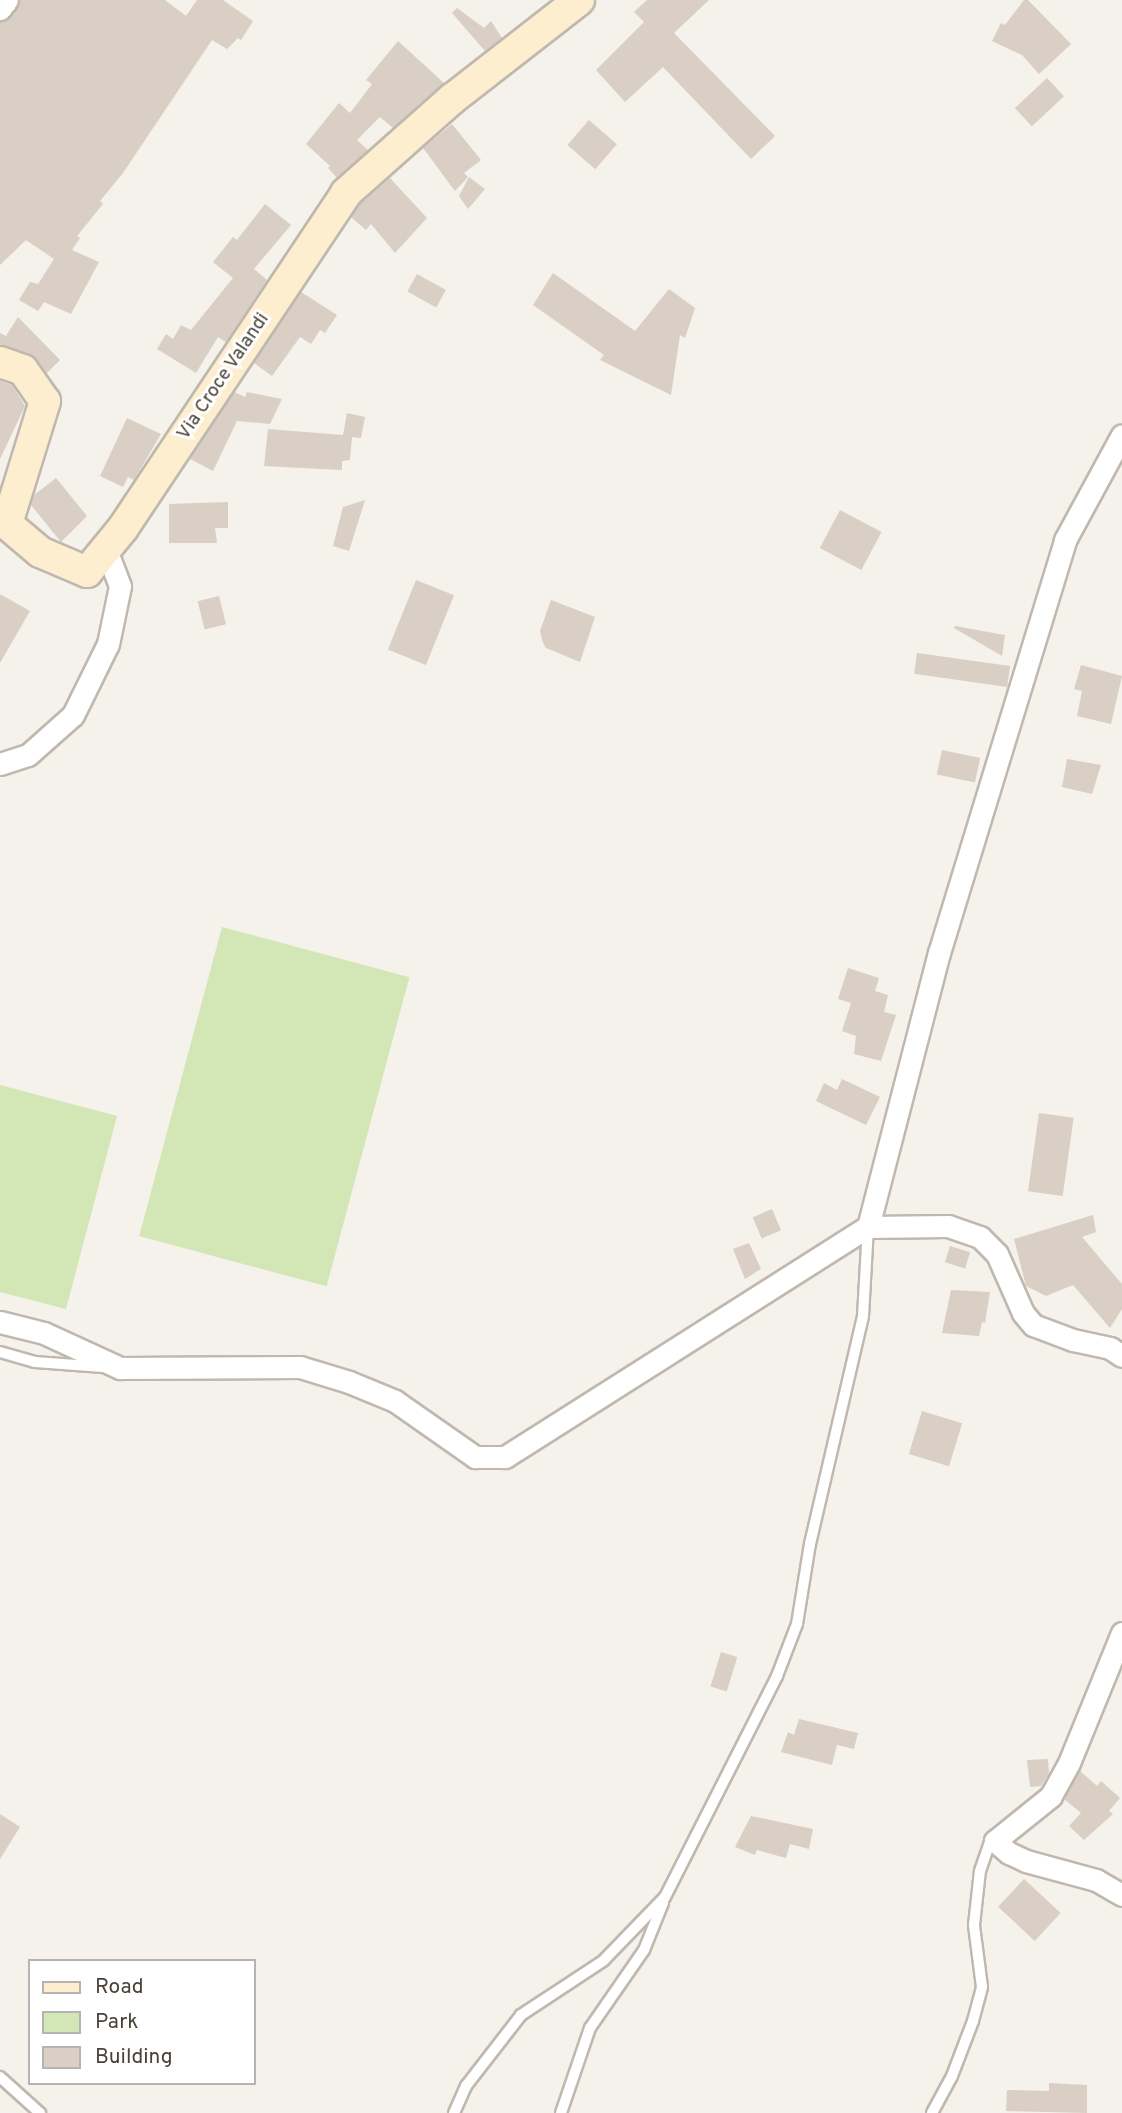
<!DOCTYPE html>
<html>
<head>
<meta charset="utf-8">
<style>
	body { margin:0 }
	#map { position:relative; width:1122px; height:2113px; overflow:hidden; background:#f5f1eb; font-family:Overpass,sans-serif }
	div>[style] { position:absolute }
	.green>* { inset:0; background:#d3e6b6; transform-origin:0 0 }
	.building>* { inset:0; background:#d9cfc4; transform-origin:0 0 }
	.roads { filter:drop-shadow(2px 0 #c0b8ae) drop-shadow(-2px 0 #c0b8ae) drop-shadow(0 2px #c0b8ae) drop-shadow(0 -2px #c0b8ae) }
	.lane>* { height:10px; margin:-5px; padding:0 5px; transform-origin:5px; border-radius:5px; background:#fff }
	.street>* { height:21px; margin:-10.5px; padding:0 10.5px; transform-origin:10.5px; border-radius:10.5px; background:#fff }
	.secondary>* { height:30px; margin:-15px; padding:0 15px; transform-origin:15px; border-radius:15px; background:#fceece }
	span { translate:-50% -50%; white-space:nowrap; text-align:center; line-height:1.15; -webkit-text-stroke:6px #fff; paint-order:stroke }
	.street-label { font-size:19px; color:#494239 }
	.legend { position:absolute; left:28px; top:1959px; width:228px; height:126px; box-sizing:border-box; background:#fff; border:2px solid #b6b3b0; margin:0; padding:9px 12px; list-style:none; font-size:21px; color:#494239 }
	.legend li { display:flex; align-items:center; gap:14px; height:35px }
	.legend b { width:35px; border:2px solid #b6b3b0 }
</style>
</head>
<body>
<div id="map">
	<div class="green">
		<div style="left:222px;top:927px;width:194px;height:320px;rotate:15deg"></div>
		<div style="clip-path:polygon(0 1085px,117px 1116px,66px 1309px,0 1292px)"></div>
	</div>
	<div class="building">
		<div style="clip-path:polygon(20px 0,165px 0,186px 16px,197px 0,223px 0,253px 21px,241px 40px,238px 38px,227px 49px,212px 40px,123px 173px,100px 201px,103px 204px,77px 236px,80px 238px,72px 250px,99px 262px,71px 314px,44px 302px,38px 311px,19px 300px,30px 282px,38px 284px,54px 259px,26px 240px,0 265px,0 22px,10px 17px)"></div>
		<div style="clip-path:polygon(647px 0,709px 0,674px 33px,775px 136px,751px 159px,663px 67px,625px 102px,596px 70px,644px 22px,634px 12px)"></div>
		<div style="clip-path:polygon(1024px 0,1028px 0,1071px 44px,1039px 74px,1022px 55px,992px 41px,1001px 23px,1005px 25px)"></div>
		<div style="clip-path:polygon(457px 8px,484px 28px,491px 21px,502px 38px,485px 51px,452px 13px)"></div>
		<div style="clip-path:polygon(398px 41px,444px 83px,393px 128px,380px 117px,357px 140px,368px 150px,337px 178px,328px 168px,330px 166px,306px 144px,339px 103px,350px 113px,372px 84px,366px 80px)"></div>
		<div style="left:1047px;top:78px;width:25px;height:44px;rotate:47deg"></div>
		<div style="left:589px;top:120px;width:37px;height:33px;rotate:41deg"></div>
		<div style="clip-path:polygon(452px 124px,481px 160px,464px 173px,468px 177px,455px 191px,423px 148px)"></div>
		<div style="clip-path:polygon(469px 177px,485px 189px,468px 209px,459px 196px)"></div>
		<div style="clip-path:polygon(390px 178px,427px 218px,395px 253px,371px 224px,366px 230px,351px 217px,359px 205px)"></div>
		<div style="clip-path:polygon(265px 204px,291px 225px,254px 269px,267px 280px,226px 342px,218px 337px,196px 373px,157px 349px,166px 334px,173px 339px,181px 325px,191px 330px,233px 278px,213px 262px,233px 237px,237px 240px)"></div>
		<div style="clip-path:polygon(553px 273px,635px 331px,669px 289px,695px 308px,685px 338px,680px 335px,671px 395px,600px 360px,604px 355px,533px 305px)"></div>
		<div style="left:417px;top:274px;width:33px;height:20px;rotate:29deg"></div>
		<div style="clip-path:polygon(301px 292px,337px 315px,325px 333px,320px 330px,311px 344px,300px 337px,272px 376px,254px 363px)"></div>
		<div style="clip-path:polygon(18px 317px,60px 360px,47px 373px,29px 354px,0 345px,0 333px,6px 336px)"></div>
		<div style="clip-path:polygon(0 381px,12px 385px,25px 406px,0 459px)"></div>
		<div style="clip-path:polygon(234px 392px,245px 397px,247px 392px,282px 399px,270px 424px,237px 421px,213px 471px,190px 459px)"></div>
		<div style="clip-path:polygon(347px 413px,365px 417px,361px 438px,352px 437px,350px 460px,342px 461px,342px 470px,264px 466px,268px 429px,343px 435px)"></div>
		<div style="clip-path:polygon(127px 418px,161px 434px,134px 480px,128px 477px,123px 487px,100px 476px)"></div>
		<div style="clip-path:polygon(56px 478px,87px 516px,61px 542px,31px 505px,34px 495px)"></div>
		<div style="clip-path:polygon(365px 500px,349px 551px,333px 546px,343px 507px)"></div>
		<div style="clip-path:polygon(228px 502px,228px 528px,215px 528px,217px 543px,169px 543px,169px 504px)"></div>
		<div style="left:840px;top:510px;width:47px;height:43px;rotate:28deg"></div>
		<div style="left:416px;top:580px;width:41px;height:75px;rotate:22deg"></div>
		<div style="clip-path:polygon(0 594px,30px 611px,0 663px)"></div>
		<div style="left:219px;top:596px;width:29px;height:22px;rotate:76deg"></div>
		<div style="clip-path:polygon(551px 600px,595px 617px,580px 662px,546px 648px,543px 643px,540px 631px)"></div>
		<div style="clip-path:polygon(955px 626px,1005px 635px,1002px 656px,954px 628px)"></div>
		<div style="left:917px;top:653px;width:94px;height:21px;rotate:8deg"></div>
		<div style="clip-path:polygon(1081px 665px,1122px 676px,1111px 724px,1077px 716px,1082px 691px,1074px 689px)"></div>
		<div style="left:942px;top:750px;width:39px;height:25px;rotate:12deg"></div>
		<div style="clip-path:polygon(1067px 759px,1101px 765px,1092px 794px,1062px 787px)"></div>
		<div style="clip-path:polygon(848px 968px,879px 978px,875px 991px,888px 995px,884px 1012px,896px 1015px,881px 1061px,854px 1054px,856px 1036px,842px 1031px,851px 1003px,838px 999px)"></div>
		<div style="clip-path:polygon(842px 1079px,880px 1097px,866px 1125px,816px 1101px,824px 1083px,837px 1090px)"></div>
		<div style="left:1039px;top:1113px;width:35px;height:79px;rotate:8deg"></div>
		<div style="left:772px;top:1209px;width:23px;height:21px;rotate:67deg"></div>
		<div style="clip-path:polygon(1093px 1215px,1096px 1232px,1082px 1237px,1122px 1284px,1122px 1309px,1110px 1328px,1073px 1285px,1046px 1296px,1026px 1286px,1014px 1239px)"></div>
		<div style="clip-path:polygon(749px 1243px,761px 1269px,745px 1279px,733px 1249px)"></div>
		<div style="left:950px;top:1246px;width:21px;height:17px;rotate:17deg"></div>
		<div style="clip-path:polygon(951px 1290px,990px 1292px,985px 1323px,982px 1322px,979px 1336px,942px 1333px)"></div>
		<div style="left:922px;top:1411px;width:42px;height:45px;rotate:17deg"></div>
		<div style="left:721px;top:1652px;width:17px;height:36px;rotate:17deg"></div>
		<div style="clip-path:polygon(799px 1719px,858px 1733px,854px 1749px,837px 1745px,832px 1765px,781px 1752px,788px 1732px,794px 1735px)"></div>
		<div style="clip-path:polygon(1048px 1759px,1049px 1773px,1041px 1786px,1030px 1787px,1027px 1760px)"></div>
		<div style="clip-path:polygon(1080px 1771px,1097px 1786px,1101px 1781px,1120px 1798px,1109px 1811px,1113px 1814px,1084px 1840px,1069px 1826px,1081px 1813px,1064px 1799px)"></div>
		<div style="clip-path:polygon(0 1814px,20px 1827px,0 1859px)"></div>
		<div style="clip-path:polygon(751px 1816px,813px 1829px,809px 1849px,790px 1844px,786px 1858px,757px 1850px,755px 1855px,735px 1847px)"></div>
		<div style="left:1024px;top:1879px;width:50px;height:38px;rotate:43deg"></div>
		<div style="clip-path:polygon(1049px 2083px,1087px 2085px,1087px 2113px,1006px 2111px,1007px 2090px,1049px 2091px)"></div>
	</div>
	<div class="roads">
		<div class="lane">
			<div style="left:0;top:1352px;width:36px;rotate:16deg"></div>
			<div style="left:35px;top:1362px;width:68px;rotate:4.2deg"></div>
			<div style="left:0;top:2077px;width:54px;rotate:42deg"></div>
			<div style="left:454px;top:2113px;width:30px;rotate:-66deg"></div>
			<div style="left:466px;top:2086px;width:90px;rotate:-52.2deg"></div>
			<div style="left:521px;top:2015px;width:98px;rotate:-33.4deg"></div>
			<div style="left:603px;top:1961px;width:89px;rotate:-45.9deg"></div>
			<div style="left:665px;top:1897px;width:248px;rotate:-63.1deg"></div>
			<div style="left:777px;top:1676px;width:56px;rotate:-69deg"></div>
			<div style="left:797px;top:1624px;width:81px;rotate:-80.8deg"></div>
			<div style="left:810px;top:1544px;width:234px;rotate:-76.9deg"></div>
			<div style="left:863px;top:1316px;width:89px;rotate:-86.8deg"></div>
			<div style="left:561px;top:2113px;width:90px;rotate:-71.2deg"></div>
			<div style="left:590px;top:2028px;width:95px;rotate:-55.3deg"></div>
			<div style="left:644px;top:1950px;width:51px;rotate:-68deg"></div>
			<div style="left:932px;top:2113px;width:42px;rotate:-61.6deg"></div>
			<div style="left:952px;top:2076px;width:59px;rotate:-69.1deg"></div>
			<div style="left:973px;top:2021px;width:35px;rotate:-75deg"></div>
			<div style="left:982px;top:1987px;width:63px;rotate:-97.4deg"></div>
			<div style="left:974px;top:1925px;width:54px;rotate:-83.7deg"></div>
			<div style="left:980px;top:1871px;width:28px;rotate:-71deg"></div>
			<div style="left:989px;top:1845px;width:7px;rotate:-34deg"></div>
		</div>
		<div class="street">
			<div style="left:0;top:9px;width:11px;rotate:-52deg"></div>
			<div style="left:0;top:764px;width:29px;rotate:-18deg"></div>
			<div style="left:28px;top:755px;width:60px;rotate:-41.6deg"></div>
			<div style="left:73px;top:715px;width:79px;rotate:-63.8deg"></div>
			<div style="left:108px;top:644px;width:59px;rotate:-78.3deg"></div>
			<div style="left:120px;top:586px;width:40px;rotate:-111deg"></div>
			<div style="left:868px;top:1227px;width:80px;rotate:-0.7deg"></div>
			<div style="left:948px;top:1226px;width:34px;rotate:19deg"></div>
			<div style="left:980px;top:1237px;width:24px;rotate:45deg"></div>
			<div style="left:997px;top:1254px;width:64px;rotate:66.2deg"></div>
			<div style="left:1023px;top:1313px;width:16px;rotate:50deg"></div>
			<div style="left:1033px;top:1325px;width:43px;rotate:20.6deg"></div>
			<div style="left:1073px;top:1340px;width:38px;rotate:12deg"></div>
			<div style="left:1110px;top:1348px;width:14px;rotate:34deg"></div>
			<div style="left:0;top:1322px;width:45px;rotate:14deg"></div>
			<div style="left:44px;top:1333px;width:84px;rotate:24.7deg"></div>
			<div style="left:120px;top:1368px;width:180px;rotate:-0.3deg"></div>
			<div style="left:300px;top:1367px;width:51px;rotate:17deg"></div>
			<div style="left:349px;top:1382px;width:50px;rotate:22.4deg"></div>
			<div style="left:395px;top:1401px;width:98px;rotate:35deg"></div>
			<div style="left:475px;top:1457px;width:30px"></div>
			<div style="left:505px;top:1457px;width:430px;rotate:-32.4deg"></div>
			<div style="left:868px;top:1227px;width:283px;rotate:-75.5deg"></div>
			<div style="left:939px;top:953px;width:432px;rotate:-73deg"></div>
			<div style="left:1065px;top:540px;width:119px;rotate:-61.5deg"></div>
			<div style="left:1122px;top:1633px;width:140px;rotate:112.2deg"></div>
			<div style="left:1069px;top:1763px;width:38px;rotate:119deg"></div>
			<div style="left:1051px;top:1796px;width:72px;rotate:141.2deg"></div>
			<div style="left:995px;top:1841px;width:18px;rotate:41deg"></div>
			<div style="left:1009px;top:1853px;width:19px;rotate:25deg"></div>
			<div style="left:1026px;top:1861px;width:73px;rotate:15.2deg"></div>
			<div style="left:1096px;top:1880px;width:30px;rotate:30deg"></div>
		</div>
		<div class="secondary">
			<div style="left:0;top:362px;width:24px;rotate:19deg"></div>
			<div style="left:23px;top:370px;width:38px;rotate:55deg"></div>
			<div style="left:45px;top:401px;width:129px;rotate:107.2deg"></div>
			<div style="left:7px;top:524px;width:43px;rotate:40.3deg"></div>
			<div style="left:40px;top:552px;width:51px;rotate:23.1deg"></div>
			<div style="left:87px;top:572px;width:57px;rotate:-50.7deg"></div>
			<div style="left:123px;top:528px;width:402px;rotate:-56.3deg"></div>
			<div style="left:346px;top:193px;width:142px;rotate:-41.6deg"></div>
			<div style="left:452px;top:99px;width:161px;rotate:-37.9deg"></div>
		</div>
	</div>
	<div class="street-label">
		<span style="left:224px;top:377px;rotate:-56deg">Via Croce Valandi</span>
	</div>
	<ul class="legend">
	<li><b style="height:9px;background:#fceece"></b>Road</li>
	<li><b style="height:19px;background:#d3e6b6"></b>Park</li>
	<li><b style="height:19px;background:#d9cfc4"></b>Building</li>
	</ul>
</div>
</body>
</html>
